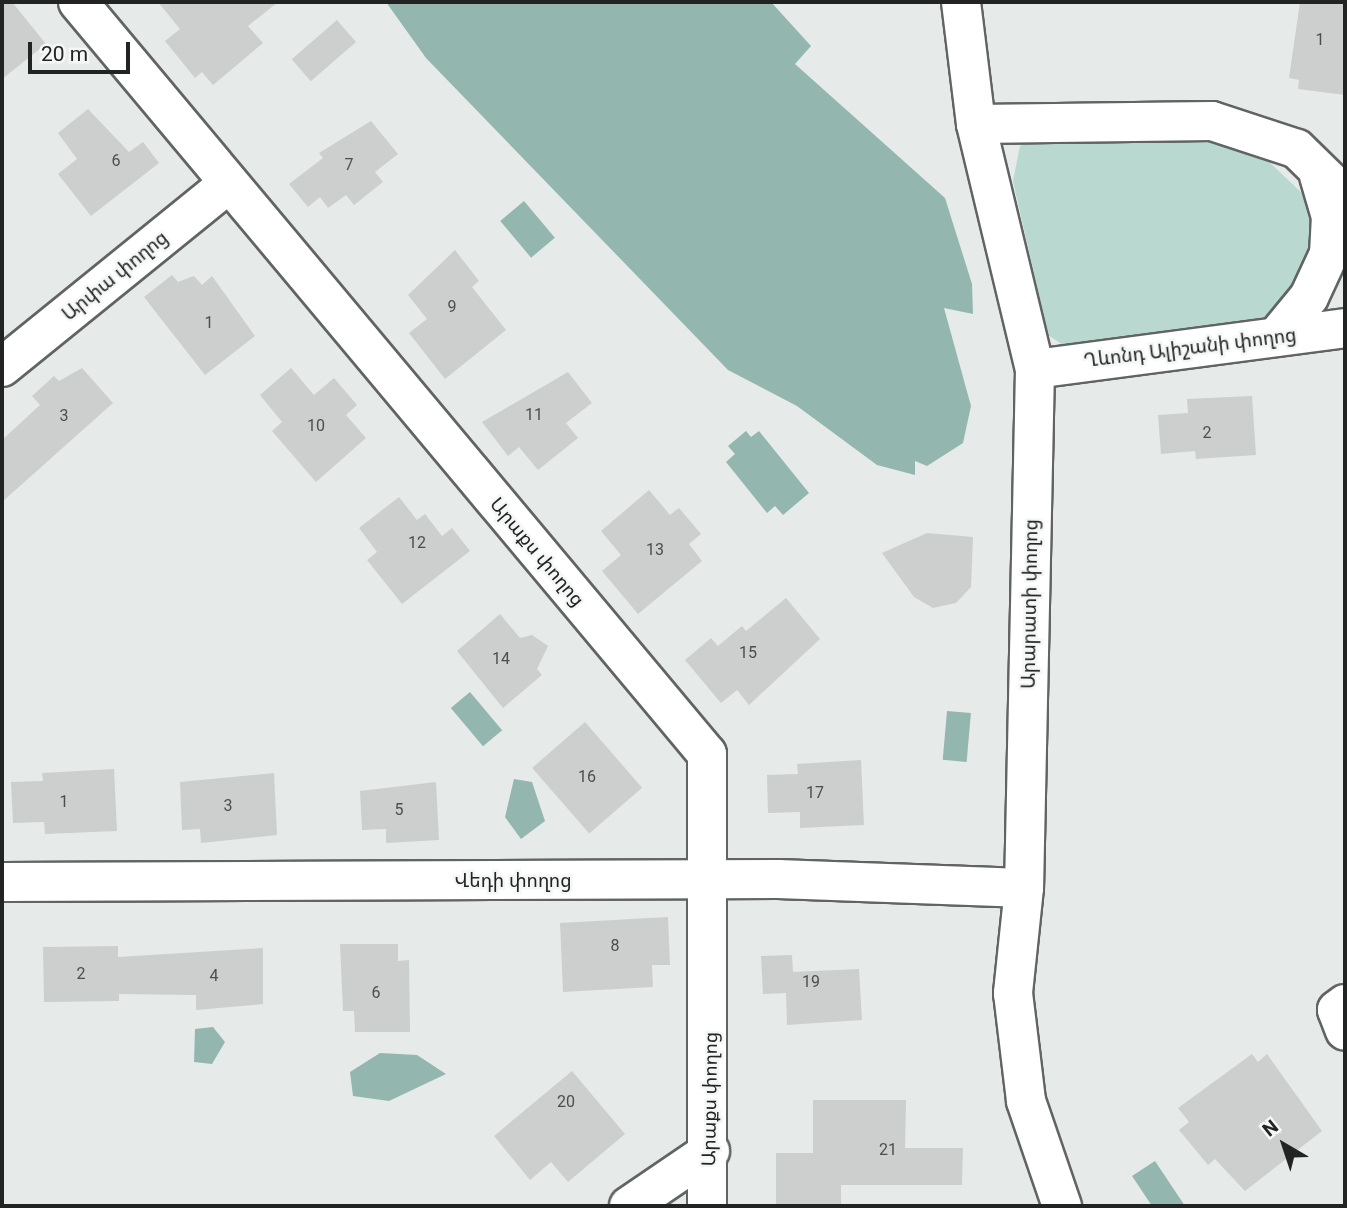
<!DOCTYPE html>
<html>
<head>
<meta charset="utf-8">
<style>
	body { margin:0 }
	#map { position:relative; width:1347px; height:1208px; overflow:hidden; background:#e6eae9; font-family:Roboto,"Noto Sans Armenian",sans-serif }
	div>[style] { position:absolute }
	.green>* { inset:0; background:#b8d8d0 }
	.water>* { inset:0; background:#93b7ae; transform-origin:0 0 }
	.building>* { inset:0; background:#cccfce; transform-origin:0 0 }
	.roads { filter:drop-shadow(2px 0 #616463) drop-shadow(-2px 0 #616463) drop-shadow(0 2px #616463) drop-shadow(0 -2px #616463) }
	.minor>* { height:38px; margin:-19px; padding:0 19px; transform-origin:19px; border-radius:19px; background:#fff }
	span { translate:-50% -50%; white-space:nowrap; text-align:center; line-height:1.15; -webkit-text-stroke:5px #f4f7f6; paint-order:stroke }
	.number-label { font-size:16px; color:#4c4e4e }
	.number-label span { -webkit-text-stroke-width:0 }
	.street-label { font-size:19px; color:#222323 }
	.frame { position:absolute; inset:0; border:4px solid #222323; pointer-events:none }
	.north { position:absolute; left:1249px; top:1110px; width:70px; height:70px; -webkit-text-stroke:5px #f4f7f6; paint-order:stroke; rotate:321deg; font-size:19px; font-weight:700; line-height:28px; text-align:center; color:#222323 }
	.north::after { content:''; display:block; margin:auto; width:24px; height:32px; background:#222323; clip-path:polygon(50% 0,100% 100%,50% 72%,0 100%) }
	.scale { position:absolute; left:28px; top:42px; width:102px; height:32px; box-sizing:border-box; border:4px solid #222323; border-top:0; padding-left:9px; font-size:21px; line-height:24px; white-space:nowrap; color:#222323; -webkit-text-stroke:5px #f4f7f6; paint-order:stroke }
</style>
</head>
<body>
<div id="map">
	<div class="green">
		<div style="clip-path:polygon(1046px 138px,1221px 140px,1266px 159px,1305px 196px,1314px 237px,1298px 285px,1258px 323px,1071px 350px,1048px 335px,1013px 181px,1020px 146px)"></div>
	</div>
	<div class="water">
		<div style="clip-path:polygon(386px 2px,771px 2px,811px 46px,795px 64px,945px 198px,972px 284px,973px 314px,944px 308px,971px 406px,963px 443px,927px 466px,915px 461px,915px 475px,877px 465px,797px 406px,728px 370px,426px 58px)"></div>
		<div style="left:524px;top:201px;width:48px;height:31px;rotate:50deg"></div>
		<div style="clip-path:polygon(746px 431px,751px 437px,759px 431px,809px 493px,783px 515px,775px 506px,767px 513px,726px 462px,735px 454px,728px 446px)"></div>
		<div style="left:470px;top:692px;width:50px;height:25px;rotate:50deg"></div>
		<div style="left:947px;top:711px;width:24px;height:49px;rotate:5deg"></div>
		<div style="clip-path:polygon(514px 779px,532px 782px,545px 821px,521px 839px,505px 817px)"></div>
		<div style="clip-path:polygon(213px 1027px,225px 1042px,212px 1064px,194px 1062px,195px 1029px)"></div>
		<div style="clip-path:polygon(380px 1053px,417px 1055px,446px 1074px,389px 1101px,353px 1096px,350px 1072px)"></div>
		<div style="clip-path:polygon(1155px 1161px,1185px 1206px,1152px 1206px,1132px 1176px)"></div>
	</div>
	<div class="building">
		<div style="clip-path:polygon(2px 2px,12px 2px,46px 44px,2px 79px)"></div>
		<div style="clip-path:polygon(158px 2px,278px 2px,248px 26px,263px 43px,213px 85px,202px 72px,195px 78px,165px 41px,180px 29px)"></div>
		<div style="clip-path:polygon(1300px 2px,1345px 2px,1345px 95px,1298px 89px,1299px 80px,1289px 78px)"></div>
		<div style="left:337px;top:20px;width:29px;height:60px;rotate:49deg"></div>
		<div style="clip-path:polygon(88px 109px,129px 152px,143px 142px,159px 163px,91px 216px,58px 174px,77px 159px,58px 133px)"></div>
		<div style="clip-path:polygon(371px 121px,398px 154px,375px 172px,383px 182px,354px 205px,346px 195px,328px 208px,320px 197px,308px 207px,289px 184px,323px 158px,319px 153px)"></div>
		<div style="clip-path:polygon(455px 250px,479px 281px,472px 287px,506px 330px,445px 379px,409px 333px,427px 319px,408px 295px)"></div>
		<div style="clip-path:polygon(172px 275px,178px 282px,194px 276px,202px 285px,212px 276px,255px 336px,205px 375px,144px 297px)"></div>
		<div style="clip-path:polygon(82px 368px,113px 403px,2px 502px,2px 440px,40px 405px,32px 396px,54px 376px,59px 381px)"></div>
		<div style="clip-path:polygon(291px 368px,314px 395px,334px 378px,357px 405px,346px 415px,366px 438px,316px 482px,272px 431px,282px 422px,260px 395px)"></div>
		<div style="clip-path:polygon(568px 372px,592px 403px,566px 423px,578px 438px,538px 470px,519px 447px,508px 456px,482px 422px)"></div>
		<div style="clip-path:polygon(1252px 396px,1256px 455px,1196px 459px,1195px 451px,1161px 454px,1158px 415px,1188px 413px,1187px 399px)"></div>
		<div style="clip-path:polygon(649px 490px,670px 515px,679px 508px,701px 534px,689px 544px,702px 561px,638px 614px,602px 571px,621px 555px,601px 531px)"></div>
		<div style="clip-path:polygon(399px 497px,417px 520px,425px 514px,442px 536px,452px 528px,470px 551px,402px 604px,367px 560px,377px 552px,359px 528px)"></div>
		<div style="clip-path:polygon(927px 533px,973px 537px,971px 587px,956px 603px,933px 608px,914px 597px,882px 553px)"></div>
		<div style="clip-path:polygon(786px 598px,820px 639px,749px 705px,737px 690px,721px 703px,685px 660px,711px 638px,718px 646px,742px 626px,746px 631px)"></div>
		<div style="clip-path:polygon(500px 614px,520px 638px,532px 635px,548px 646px,537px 669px,542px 675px,503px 708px,457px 651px)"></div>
		<div style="left:585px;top:722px;width:87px;height:70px;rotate:49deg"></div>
		<div style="clip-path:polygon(861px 760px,864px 825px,800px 828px,800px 812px,768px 813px,767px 775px,798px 774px,797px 764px)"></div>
		<div style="clip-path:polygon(114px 769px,117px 831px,45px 834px,44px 822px,13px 823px,11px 782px,43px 781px,42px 773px)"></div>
		<div style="clip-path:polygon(274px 773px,277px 835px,201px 843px,200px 829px,182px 830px,180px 782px)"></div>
		<div style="clip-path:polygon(436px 782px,439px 840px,386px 843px,386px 829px,362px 830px,360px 791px)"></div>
		<div style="clip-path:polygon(668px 917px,670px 965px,652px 965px,653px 987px,563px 992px,560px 923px)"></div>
		<div style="clip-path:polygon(340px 944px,398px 944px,398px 961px,409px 960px,410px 1032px,355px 1032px,354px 1011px,343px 1011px)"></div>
		<div style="clip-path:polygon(118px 946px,118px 957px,263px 948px,263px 1004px,196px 1010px,196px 995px,119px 994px,119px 1001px,44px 1002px,43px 947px)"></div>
		<div style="clip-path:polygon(792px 955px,793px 972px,859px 969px,862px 1020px,787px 1025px,786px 993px,763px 994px,761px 956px)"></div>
		<div style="clip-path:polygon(1252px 1054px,1258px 1062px,1267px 1054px,1322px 1131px,1245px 1191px,1215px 1159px,1208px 1165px,1179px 1130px,1189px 1122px,1178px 1108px)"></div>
		<div style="clip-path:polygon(572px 1071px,625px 1134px,568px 1182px,551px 1162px,530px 1180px,494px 1136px)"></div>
		<div style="clip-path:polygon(813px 1100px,906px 1100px,905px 1148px,963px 1148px,962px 1185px,841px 1185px,841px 1204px,776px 1204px,776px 1153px,813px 1153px)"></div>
	</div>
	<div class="roads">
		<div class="minor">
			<div style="left:78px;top:2px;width:980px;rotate:50.09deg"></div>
			<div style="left:707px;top:754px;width:452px;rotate:90deg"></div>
			<div style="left:961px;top:2px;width:123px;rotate:83deg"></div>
			<div style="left:976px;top:124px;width:252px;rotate:76.5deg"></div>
			<div style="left:1035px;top:369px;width:519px;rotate:91.21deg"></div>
			<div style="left:1024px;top:888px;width:106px;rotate:96deg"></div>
			<div style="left:1013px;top:993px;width:109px;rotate:83.1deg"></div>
			<div style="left:1026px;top:1101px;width:111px;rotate:71.1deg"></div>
			<div style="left:976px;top:124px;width:236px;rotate:-0.7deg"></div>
			<div style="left:1212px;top:121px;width:89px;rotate:18.2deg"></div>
			<div style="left:1297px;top:149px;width:67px;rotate:44.4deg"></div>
			<div style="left:1276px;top:337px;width:52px;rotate:-50.5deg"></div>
			<div style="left:1309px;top:297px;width:47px;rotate:-65.1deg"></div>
			<div style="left:1329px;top:254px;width:37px;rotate:-87deg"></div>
			<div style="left:1331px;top:217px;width:43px;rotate:-106.3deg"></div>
			<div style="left:2px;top:367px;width:291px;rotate:-39deg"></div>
			<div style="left:1035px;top:369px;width:313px;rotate:-7.5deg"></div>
			<div style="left:2px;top:882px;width:776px;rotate:-0.22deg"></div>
			<div style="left:778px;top:879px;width:246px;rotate:2.1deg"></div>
			<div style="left:1345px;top:1004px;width:10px;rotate:143deg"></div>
			<div style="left:1337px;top:1010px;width:22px;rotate:69deg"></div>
			<div style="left:629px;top:1206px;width:98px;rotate:-34.2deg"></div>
		</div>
	</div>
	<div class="number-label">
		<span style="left:1320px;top:40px">1</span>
		<span style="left:116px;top:161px">6</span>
		<span style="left:349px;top:165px">7</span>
		<span style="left:452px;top:307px">9</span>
		<span style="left:209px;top:323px">1</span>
		<span style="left:534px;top:415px">11</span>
		<span style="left:64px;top:416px">3</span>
		<span style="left:316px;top:426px">10</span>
		<span style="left:1207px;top:433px">2</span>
		<span style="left:417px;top:543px">12</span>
		<span style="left:655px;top:550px">13</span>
		<span style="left:748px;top:653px">15</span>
		<span style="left:501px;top:659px">14</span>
		<span style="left:587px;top:777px">16</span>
		<span style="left:815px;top:793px">17</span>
		<span style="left:64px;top:802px">1</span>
		<span style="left:228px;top:806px">3</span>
		<span style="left:399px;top:810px">5</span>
		<span style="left:615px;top:946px">8</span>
		<span style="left:81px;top:974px">2</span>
		<span style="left:214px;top:976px">4</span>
		<span style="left:811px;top:982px">19</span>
		<span style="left:376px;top:993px">6</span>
		<span style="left:566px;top:1102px">20</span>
		<span style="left:888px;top:1150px">21</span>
	</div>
	<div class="street-label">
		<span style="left:115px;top:276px;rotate:-39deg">Արփա փողոց</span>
		<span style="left:1190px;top:348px;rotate:-7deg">Ղևոնդ Ալիշանի փողոց</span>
		<span style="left:537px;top:552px;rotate:50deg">Արաքս փողոց</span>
		<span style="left:1030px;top:604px;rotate:-89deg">Արարատի փողոց</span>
		<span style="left:513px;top:881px">Վեդի փողոց</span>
		<span style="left:710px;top:1099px;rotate:-89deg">Արաքս փողոց</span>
	</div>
	<div class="frame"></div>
	<div class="north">N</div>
	<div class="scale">20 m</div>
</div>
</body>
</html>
